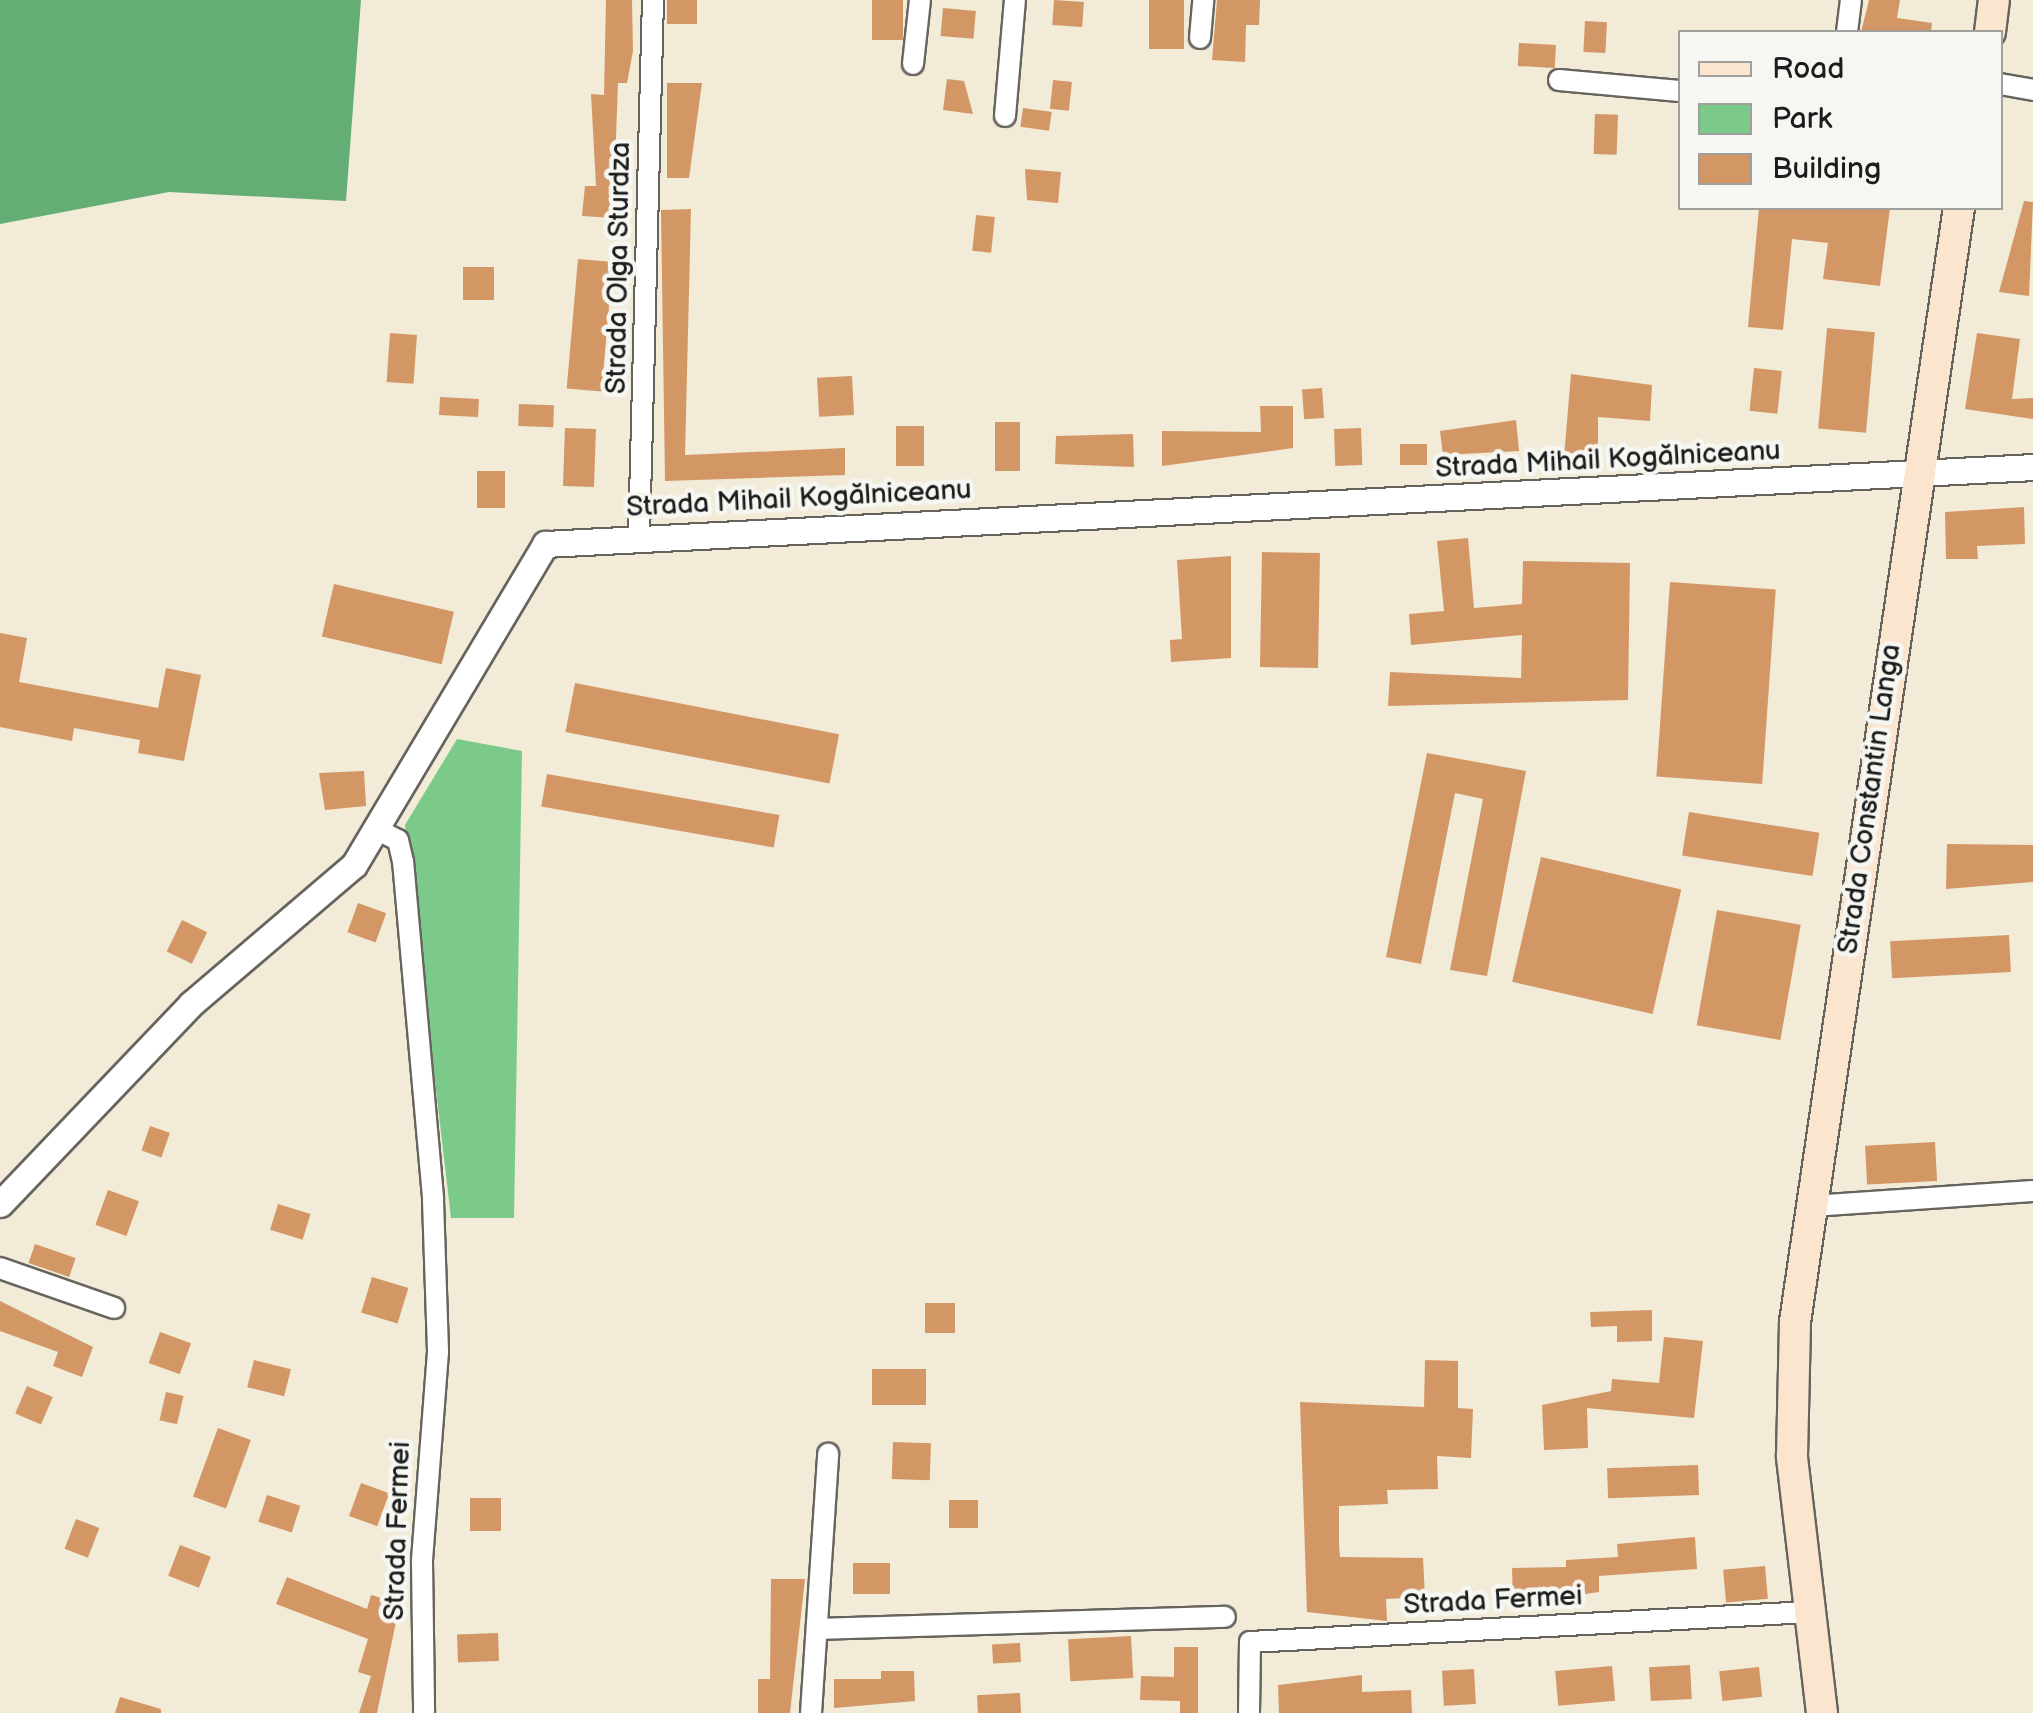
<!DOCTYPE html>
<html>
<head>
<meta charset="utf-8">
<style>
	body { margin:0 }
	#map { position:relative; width:2033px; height:1713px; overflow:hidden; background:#f1ebd8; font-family:"Balsamiq Sans",sans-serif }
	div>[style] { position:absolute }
	.green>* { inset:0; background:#7bca8a }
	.forest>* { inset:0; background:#64ae76 }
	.building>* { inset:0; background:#d39766; transform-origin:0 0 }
	.roads { filter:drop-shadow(2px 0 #67645e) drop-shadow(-2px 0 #67645e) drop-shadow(0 2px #67645e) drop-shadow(0 -2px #67645e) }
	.minor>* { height:20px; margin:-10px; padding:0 10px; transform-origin:10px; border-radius:10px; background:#fff }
	.tertiary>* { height:25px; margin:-12.5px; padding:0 12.5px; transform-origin:12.5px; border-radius:12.5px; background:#fff }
	.secondary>* { height:30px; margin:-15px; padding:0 15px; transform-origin:15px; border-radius:15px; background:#fce5cf }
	span { translate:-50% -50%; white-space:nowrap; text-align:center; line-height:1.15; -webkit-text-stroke:9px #f6f6f2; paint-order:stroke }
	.street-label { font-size:28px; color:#1c1c1c }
	.legend { position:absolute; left:1678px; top:30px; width:325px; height:180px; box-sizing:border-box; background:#f6f6f2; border:2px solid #9f9f9c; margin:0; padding:12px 18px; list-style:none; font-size:30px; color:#1c1c1c }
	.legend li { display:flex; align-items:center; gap:20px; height:50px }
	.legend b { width:50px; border:2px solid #9f9f9c }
</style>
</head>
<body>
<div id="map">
	<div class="green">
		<div style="clip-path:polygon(457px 739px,522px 751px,514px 1218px,451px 1218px,405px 825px)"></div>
	</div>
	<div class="forest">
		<div style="clip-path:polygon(0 0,361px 0,346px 201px,169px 192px,0 224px)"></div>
	</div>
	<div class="building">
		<div style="clip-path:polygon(606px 0,632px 0,633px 51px,627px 83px,618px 83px,613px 218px,582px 216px,585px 186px,596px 186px,591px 94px,604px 95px)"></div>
		<div style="left:667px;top:0;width:30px;height:24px"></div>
		<div style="left:872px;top:0;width:31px;height:40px"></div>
		<div style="left:1054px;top:0;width:30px;height:25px;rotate:4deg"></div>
		<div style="left:1149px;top:0;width:35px;height:49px"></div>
		<div style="clip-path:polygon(1217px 0,1260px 0,1259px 25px,1246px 25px,1245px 62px,1212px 60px)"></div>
		<div style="clip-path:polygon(1869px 0,1900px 0,1897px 18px,1932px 23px,1931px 32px,1861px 32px)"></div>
		<div style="left:943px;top:8px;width:33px;height:28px;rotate:5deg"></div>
		<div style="left:1585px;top:21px;width:22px;height:31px;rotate:3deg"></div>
		<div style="left:1519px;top:43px;width:37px;height:23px;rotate:3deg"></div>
		<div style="clip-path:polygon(947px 79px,964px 81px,973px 114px,943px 110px)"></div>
		<div style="left:1053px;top:80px;width:19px;height:29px;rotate:6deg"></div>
		<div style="clip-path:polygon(667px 83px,702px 83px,689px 178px,667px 178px)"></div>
		<div style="left:1023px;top:108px;width:29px;height:19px;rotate:8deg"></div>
		<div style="left:1595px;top:114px;width:23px;height:40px;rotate:2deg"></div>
		<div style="clip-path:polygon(1025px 169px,1061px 172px,1058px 203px,1027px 200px)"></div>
		<div style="clip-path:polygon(2024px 201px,2033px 202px,2029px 296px,1999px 292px)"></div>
		<div style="clip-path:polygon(1759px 208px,1890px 208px,1880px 286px,1823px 279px,1828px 243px,1792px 239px,1783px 330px,1748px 327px)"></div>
		<div style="clip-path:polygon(691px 209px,685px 455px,845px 448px,845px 475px,665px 481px,661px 210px)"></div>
		<div style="left:976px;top:215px;width:19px;height:36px;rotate:6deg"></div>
		<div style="left:578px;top:259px;width:35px;height:130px;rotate:5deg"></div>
		<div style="left:463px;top:267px;width:31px;height:33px"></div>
		<div style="left:1827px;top:328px;width:48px;height:101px;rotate:5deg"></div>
		<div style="left:390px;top:333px;width:27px;height:49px;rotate:4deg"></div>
		<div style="clip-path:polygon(1977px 333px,2020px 339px,2012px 399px,2033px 398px,2033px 419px,1965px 409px)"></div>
		<div style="left:1754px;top:368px;width:28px;height:43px;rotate:6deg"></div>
		<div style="clip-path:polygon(1571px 374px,1652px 385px,1650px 421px,1598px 417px,1598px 457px,1564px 457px)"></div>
		<div style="left:852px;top:376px;width:39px;height:35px;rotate:87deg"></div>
		<div style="left:1322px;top:388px;width:30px;height:20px;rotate:86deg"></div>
		<div style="left:440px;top:397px;width:39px;height:18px;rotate:3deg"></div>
		<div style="left:519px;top:404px;width:35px;height:22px;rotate:2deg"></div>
		<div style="clip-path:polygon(1260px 406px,1293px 406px,1293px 448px,1162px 466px,1162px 431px,1261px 432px)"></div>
		<div style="clip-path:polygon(1516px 420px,1519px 451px,1443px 455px,1440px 431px)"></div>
		<div style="left:995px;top:422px;width:25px;height:49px"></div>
		<div style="left:896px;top:426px;width:28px;height:40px"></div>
		<div style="left:565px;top:428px;width:31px;height:58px;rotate:2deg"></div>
		<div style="left:1361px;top:428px;width:37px;height:27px;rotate:88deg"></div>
		<div style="clip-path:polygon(1133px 434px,1134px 467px,1055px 464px,1056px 436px)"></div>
		<div style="left:1427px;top:444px;width:21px;height:27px;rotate:90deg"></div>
		<div style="left:477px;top:471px;width:28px;height:37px"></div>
		<div style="clip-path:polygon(2024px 507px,2025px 544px,1977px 546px,1978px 559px,1946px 559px,1945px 512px)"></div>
		<div style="clip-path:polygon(1468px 538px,1474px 608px,1522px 604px,1523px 561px,1630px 563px,1628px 700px,1388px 706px,1390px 672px,1521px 678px,1522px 635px,1411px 645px,1409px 614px,1444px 611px,1437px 541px)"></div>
		<div style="left:1262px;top:552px;width:58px;height:115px;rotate:1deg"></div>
		<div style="clip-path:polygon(1231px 556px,1231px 658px,1171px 662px,1170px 640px,1182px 639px,1177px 560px)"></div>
		<div style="left:1670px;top:582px;width:106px;height:195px;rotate:4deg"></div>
		<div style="left:334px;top:584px;width:123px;height:54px;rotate:13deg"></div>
		<div style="clip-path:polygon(0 633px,27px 638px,19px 682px,158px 708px,166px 668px,201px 675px,184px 761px,138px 753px,140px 740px,74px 728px,72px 741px,0 727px)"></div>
		<div style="left:575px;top:683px;width:269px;height:50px;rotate:11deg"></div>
		<div style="clip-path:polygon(1427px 753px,1526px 771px,1487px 976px,1450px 970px,1483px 799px,1455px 793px,1421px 964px,1386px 957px)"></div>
		<div style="clip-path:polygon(364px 771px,366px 806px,325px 810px,319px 773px)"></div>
		<div style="left:547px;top:774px;width:236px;height:33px;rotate:10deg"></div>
		<div style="left:1689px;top:812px;width:132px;height:44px;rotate:9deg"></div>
		<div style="clip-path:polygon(1947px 844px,2033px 845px,2033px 882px,1946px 889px)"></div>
		<div style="left:1541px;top:857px;width:144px;height:128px;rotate:13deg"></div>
		<div style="left:358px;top:903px;width:30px;height:31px;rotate:20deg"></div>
		<div style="left:1717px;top:910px;width:85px;height:117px;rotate:10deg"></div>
		<div style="left:182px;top:920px;width:28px;height:35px;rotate:26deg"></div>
		<div style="left:2009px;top:935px;width:37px;height:119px;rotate:87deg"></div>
		<div style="left:150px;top:1126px;width:21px;height:26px;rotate:19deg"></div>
		<div style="left:1935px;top:1142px;width:39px;height:70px;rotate:87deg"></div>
		<div style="left:108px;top:1190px;width:33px;height:37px;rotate:20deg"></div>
		<div style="left:278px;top:1204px;width:34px;height:27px;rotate:17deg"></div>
		<div style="left:35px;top:1244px;width:43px;height:20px;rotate:19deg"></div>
		<div style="left:372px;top:1277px;width:38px;height:37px;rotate:17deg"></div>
		<div style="clip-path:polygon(0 1301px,93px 1347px,82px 1377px,53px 1366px,58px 1352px,0 1331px)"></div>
		<div style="left:925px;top:1303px;width:30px;height:30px"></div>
		<div style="clip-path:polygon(1652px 1310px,1652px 1341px,1617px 1342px,1617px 1326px,1591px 1327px,1590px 1312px)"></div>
		<div style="left:160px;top:1332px;width:33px;height:33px;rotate:20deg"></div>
		<div style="clip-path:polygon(1664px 1337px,1703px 1341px,1694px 1418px,1587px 1408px,1588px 1448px,1544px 1450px,1542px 1405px,1611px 1391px,1612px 1379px,1659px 1383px)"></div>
		<div style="left:254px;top:1360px;width:38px;height:28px;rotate:14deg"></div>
		<div style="clip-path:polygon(1425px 1360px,1458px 1361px,1458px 1408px,1473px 1409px,1471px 1458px,1437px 1456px,1438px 1489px,1387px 1490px,1388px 1504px,1339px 1506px,1339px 1545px,1340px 1557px,1423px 1558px,1425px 1597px,1386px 1599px,1387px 1621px,1307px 1612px,1300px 1402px,1424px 1407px)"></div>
		<div style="left:926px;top:1369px;width:36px;height:54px;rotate:90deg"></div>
		<div style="left:27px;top:1386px;width:28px;height:30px;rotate:23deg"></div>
		<div style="left:166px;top:1392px;width:18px;height:29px;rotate:13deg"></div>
		<div style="left:218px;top:1428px;width:35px;height:73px;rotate:20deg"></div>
		<div style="left:893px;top:1442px;width:38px;height:37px;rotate:2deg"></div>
		<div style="left:1698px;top:1465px;width:30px;height:91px;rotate:88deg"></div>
		<div style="left:361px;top:1483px;width:30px;height:35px;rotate:20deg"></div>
		<div style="left:267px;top:1495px;width:35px;height:28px;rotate:18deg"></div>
		<div style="left:470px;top:1498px;width:31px;height:33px"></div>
		<div style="left:949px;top:1500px;width:29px;height:28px"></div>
		<div style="left:76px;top:1519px;width:25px;height:32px;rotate:21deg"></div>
		<div style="clip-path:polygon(1695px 1537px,1697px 1569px,1599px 1576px,1599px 1592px,1513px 1605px,1512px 1568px,1566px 1567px,1566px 1560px,1618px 1557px,1617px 1544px)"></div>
		<div style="left:180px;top:1545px;width:33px;height:33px;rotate:21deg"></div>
		<div style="left:853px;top:1563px;width:37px;height:31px"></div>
		<div style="left:1765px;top:1566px;width:33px;height:42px;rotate:85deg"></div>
		<div style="clip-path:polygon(287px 1577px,367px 1609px,371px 1595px,400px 1603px,377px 1713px,359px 1713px,371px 1676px,358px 1672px,368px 1639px,276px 1604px)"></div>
		<div style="clip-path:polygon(771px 1579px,805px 1579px,790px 1713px,758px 1713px,758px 1679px,770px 1679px)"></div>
		<div style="left:498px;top:1633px;width:28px;height:41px;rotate:88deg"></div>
		<div style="left:1131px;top:1636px;width:42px;height:63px;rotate:87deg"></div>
		<div style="left:1020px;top:1643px;width:19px;height:28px;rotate:87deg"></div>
		<div style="clip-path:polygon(1174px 1647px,1198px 1647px,1198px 1713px,1180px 1713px,1180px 1701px,1140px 1700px,1141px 1676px,1174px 1677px)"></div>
		<div style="left:1690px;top:1665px;width:34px;height:41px;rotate:87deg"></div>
		<div style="left:1612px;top:1666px;width:35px;height:57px;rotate:85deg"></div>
		<div style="left:1759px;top:1667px;width:30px;height:40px;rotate:84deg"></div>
		<div style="left:1474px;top:1669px;width:35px;height:32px;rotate:87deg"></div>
		<div style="clip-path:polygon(881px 1671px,914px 1671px,915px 1701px,834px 1708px,834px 1679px,881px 1679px)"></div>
		<div style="clip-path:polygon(1362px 1675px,1362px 1692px,1411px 1690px,1412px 1713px,1279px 1713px,1278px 1685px)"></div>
		<div style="left:1020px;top:1693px;width:20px;height:43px;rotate:87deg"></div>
		<div style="clip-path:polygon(120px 1697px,161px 1709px,161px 1713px,115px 1713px)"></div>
	</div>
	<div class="roads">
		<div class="minor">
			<div style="left:1847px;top:32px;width:32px;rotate:-83deg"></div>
			<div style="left:1200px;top:38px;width:38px;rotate:-85deg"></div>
			<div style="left:913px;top:64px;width:64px;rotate:-83.8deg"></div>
			<div style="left:1559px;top:80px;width:121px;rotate:5.2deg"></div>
			<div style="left:2000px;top:84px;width:34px;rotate:10deg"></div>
			<div style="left:1005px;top:116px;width:116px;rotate:-85.1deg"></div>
			<div style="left:639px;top:537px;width:537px;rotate:-88.51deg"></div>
			<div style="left:380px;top:831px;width:20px;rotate:27deg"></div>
			<div style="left:398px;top:840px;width:22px;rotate:77deg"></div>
			<div style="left:403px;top:861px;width:340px;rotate:84.9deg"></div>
			<div style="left:433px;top:1200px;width:152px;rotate:88.1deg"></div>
			<div style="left:438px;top:1352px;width:211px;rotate:94.4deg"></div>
			<div style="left:422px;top:1562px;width:151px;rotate:89.2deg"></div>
			<div style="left:1811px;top:1206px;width:223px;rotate:-3.9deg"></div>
			<div style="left:0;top:1268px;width:121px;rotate:19.3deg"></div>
			<div style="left:817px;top:1629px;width:408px;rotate:-1.7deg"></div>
			<div style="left:811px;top:1713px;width:260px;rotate:-86.2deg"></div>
			<div style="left:1249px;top:1713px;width:71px;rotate:-89.2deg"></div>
			<div style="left:1250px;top:1642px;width:561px;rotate:-3.07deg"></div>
		</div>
		<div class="tertiary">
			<div style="left:0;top:1204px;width:277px;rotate:-46.3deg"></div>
			<div style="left:191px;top:1004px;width:214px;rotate:-40.5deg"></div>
			<div style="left:354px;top:865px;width:374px;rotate:-59.2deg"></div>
			<div style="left:545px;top:544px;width:1490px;rotate:-2.96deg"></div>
		</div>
		<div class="secondary">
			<div style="left:1990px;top:32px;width:32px;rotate:-83deg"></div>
			<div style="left:1822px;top:1713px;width:259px;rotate:-96.7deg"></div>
			<div style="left:1792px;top:1456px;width:134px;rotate:-88.7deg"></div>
			<div style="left:1795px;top:1322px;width:1126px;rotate:-81.63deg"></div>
		</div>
	</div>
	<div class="street-label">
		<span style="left:619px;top:268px;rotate:-89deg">Strada Olga Sturdza</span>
		<span style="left:1608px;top:460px;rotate:-3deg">Strada Mihail Kogălniceanu</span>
		<span style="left:799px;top:499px;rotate:-3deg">Strada Mihail Kogălniceanu</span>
		<span style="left:1870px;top:799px;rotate:-82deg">Strada Constantin Langa</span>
		<span style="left:398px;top:1531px;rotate:-88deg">Strada Fermei</span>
		<span style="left:1493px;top:1601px;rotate:-3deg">Strada Fermei</span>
	</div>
	<ul class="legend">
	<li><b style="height:12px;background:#fce5cf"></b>Road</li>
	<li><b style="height:28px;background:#7bca8a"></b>Park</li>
	<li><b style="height:28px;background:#d39766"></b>Building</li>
	</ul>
</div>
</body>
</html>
